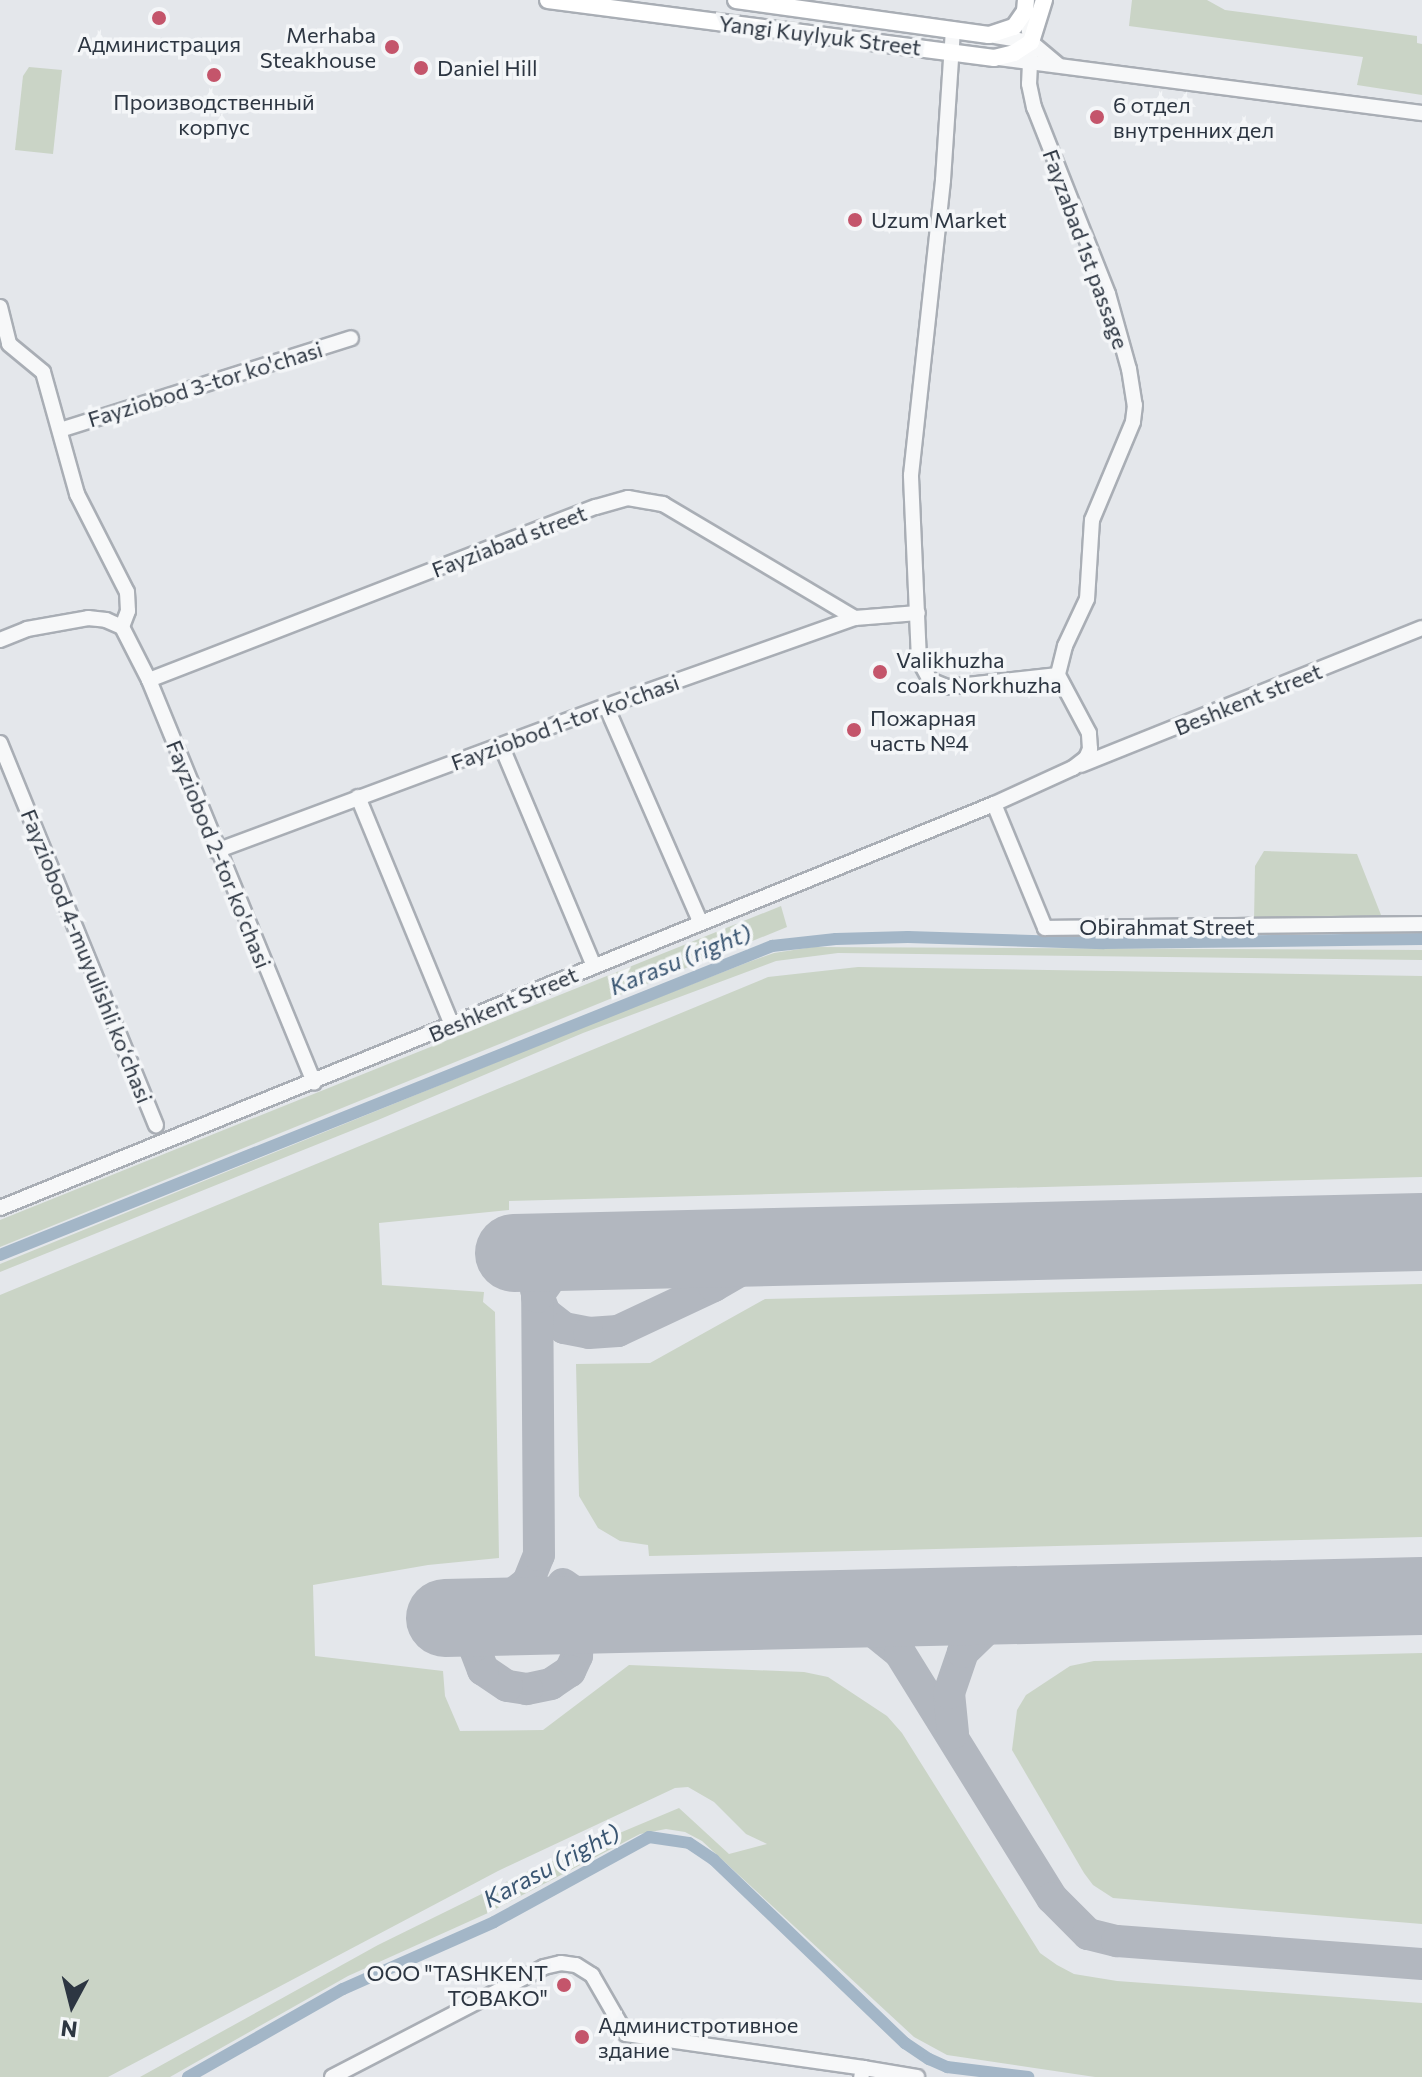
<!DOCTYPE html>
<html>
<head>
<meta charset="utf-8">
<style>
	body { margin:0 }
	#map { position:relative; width:1422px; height:2077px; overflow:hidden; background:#e4e7eb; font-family:Commissioner,sans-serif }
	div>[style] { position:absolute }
	.green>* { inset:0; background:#cad4c6 }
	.canal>* { height:12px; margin:-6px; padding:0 6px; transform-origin:6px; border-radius:6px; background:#a3b6c7 }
	.taxiway>* { height:32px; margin:-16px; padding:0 16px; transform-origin:16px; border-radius:16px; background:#b2b7bf }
	.runway>* { height:78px; margin:-39px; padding:0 39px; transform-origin:39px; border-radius:39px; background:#b2b7bf }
	.roads { filter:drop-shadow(2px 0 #a9aeb5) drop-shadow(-2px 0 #a9aeb5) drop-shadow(0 2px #a9aeb5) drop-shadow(0 -2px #a9aeb5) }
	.minor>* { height:14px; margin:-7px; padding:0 7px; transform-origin:7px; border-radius:7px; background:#f7f8f9 }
	.major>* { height:16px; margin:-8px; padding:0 8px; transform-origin:8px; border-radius:8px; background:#fff }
	.dots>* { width:22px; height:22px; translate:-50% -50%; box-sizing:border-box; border:4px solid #f4f6f8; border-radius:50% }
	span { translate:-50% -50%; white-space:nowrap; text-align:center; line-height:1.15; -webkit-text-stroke:7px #f4f6f8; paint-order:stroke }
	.poi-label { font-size:22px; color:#2d3642 }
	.right { translate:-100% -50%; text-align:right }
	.left { translate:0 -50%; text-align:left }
	.street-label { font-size:22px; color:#2d3642 }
	.water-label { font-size:24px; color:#3a5672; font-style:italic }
	.north { position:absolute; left:32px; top:1965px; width:80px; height:80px; -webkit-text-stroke:6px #f4f6f8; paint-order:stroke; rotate:187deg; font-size:22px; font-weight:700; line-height:32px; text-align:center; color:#2d3642 }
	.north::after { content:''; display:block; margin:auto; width:28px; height:36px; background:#2d3642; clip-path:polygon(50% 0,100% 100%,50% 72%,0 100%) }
</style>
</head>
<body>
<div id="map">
	<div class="green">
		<div style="clip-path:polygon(1132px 0,1207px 0,1225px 10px,1417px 36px,1417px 43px,1422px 44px,1422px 95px,1357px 85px,1363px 57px,1129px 26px)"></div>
		<div style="clip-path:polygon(29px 67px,62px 70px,53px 154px,15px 150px,23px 76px)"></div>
		<div style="clip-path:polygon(1264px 851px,1357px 854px,1383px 920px,1254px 921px,1255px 866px)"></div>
		<div style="clip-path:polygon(781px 906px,787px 927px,0 1247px,0 1220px)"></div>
		<div style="clip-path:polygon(813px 947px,1422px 950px,1422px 960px,838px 953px,776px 961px,583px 1033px,378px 1120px,0 1272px,0 1264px,580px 1028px,746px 963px,774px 953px)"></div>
		<div style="clip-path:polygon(858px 967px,1422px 976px,1422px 1177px,509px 1201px,509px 1210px,379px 1223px,382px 1285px,484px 1292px,483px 1302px,495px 1312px,499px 1558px,428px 1565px,313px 1585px,315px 1656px,443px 1671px,445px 1696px,460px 1731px,543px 1730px,629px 1665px,804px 1672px,828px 1677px,887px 1716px,902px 1733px,1040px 1953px,1057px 1965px,1074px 1974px,1117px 1981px,1422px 2003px,1422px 2077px,1095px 2077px,947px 2055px,914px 2037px,702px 1841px,685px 1832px,666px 1829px,640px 1834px,488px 1913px,348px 1976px,170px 2077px,140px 2077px,378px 1945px,522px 1874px,679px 1808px,729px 1854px,767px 1844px,746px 1834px,714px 1802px,688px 1787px,675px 1788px,498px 1871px,108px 2077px,0 2077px,0 1295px,768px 977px)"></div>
		<div style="clip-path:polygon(1422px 1284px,1422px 1537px,649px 1556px,648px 1545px,620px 1541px,598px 1528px,579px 1496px,576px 1364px,650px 1363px,765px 1299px)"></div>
		<div style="clip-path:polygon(1422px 1653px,1422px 1924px,1113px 1898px,1093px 1885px,1084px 1873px,1012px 1750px,1017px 1710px,1026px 1695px,1070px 1666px,1094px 1661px)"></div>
	</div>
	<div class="canal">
		<div style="left:0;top:1255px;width:832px;rotate:-21.81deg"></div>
		<div style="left:772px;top:946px;width:64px;rotate:-6.2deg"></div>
		<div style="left:836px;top:939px;width:72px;rotate:-1.6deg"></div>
		<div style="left:908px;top:937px;width:196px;rotate:1.8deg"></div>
		<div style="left:1104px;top:943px;width:318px;rotate:-0.7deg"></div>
		<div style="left:188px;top:2077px;width:178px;rotate:-29.6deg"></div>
		<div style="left:343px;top:1989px;width:165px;rotate:-23.9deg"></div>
		<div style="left:494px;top:1922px;width:177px;rotate:-28.7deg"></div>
		<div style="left:649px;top:1837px;width:40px;rotate:8.5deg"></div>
		<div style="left:689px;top:1843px;width:30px;rotate:34deg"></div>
		<div style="left:714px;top:1860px;width:265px;rotate:43.8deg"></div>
		<div style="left:905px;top:2043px;width:29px;rotate:34deg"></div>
		<div style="left:929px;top:2059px;width:20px;rotate:24deg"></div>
		<div style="left:947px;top:2067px;width:82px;rotate:7deg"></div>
	</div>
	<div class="taxiway">
		<div style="left:571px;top:1236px;width:21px;rotate:-3deg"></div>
		<div style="left:592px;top:1235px;width:44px;rotate:20.1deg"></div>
		<div style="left:536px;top:1290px;width:25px;rotate:69deg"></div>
		<div style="left:545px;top:1313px;width:24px;rotate:38deg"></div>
		<div style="left:564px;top:1328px;width:25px;rotate:11deg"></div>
		<div style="left:589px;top:1333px;width:29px;rotate:-4deg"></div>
		<div style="left:618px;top:1331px;width:106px;rotate:-25.1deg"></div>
		<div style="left:714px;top:1286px;width:68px;rotate:-30deg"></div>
		<div style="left:773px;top:1252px;width:27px;rotate:-13deg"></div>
		<div style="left:563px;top:1584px;width:40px;rotate:34.9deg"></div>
		<div style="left:596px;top:1607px;width:46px;rotate:7.4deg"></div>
		<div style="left:567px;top:1589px;width:40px;rotate:72deg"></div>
		<div style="left:579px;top:1627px;width:29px;rotate:94deg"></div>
		<div style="left:577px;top:1656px;width:17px;rotate:115deg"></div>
		<div style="left:570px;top:1671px;width:23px;rotate:146deg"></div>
		<div style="left:551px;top:1684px;width:25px;rotate:168deg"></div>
		<div style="left:527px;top:1689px;width:20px;rotate:-171deg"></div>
		<div style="left:507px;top:1686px;width:29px;rotate:-146deg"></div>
		<div style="left:483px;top:1670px;width:26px;rotate:-111deg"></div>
		<div style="left:474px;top:1646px;width:18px;rotate:-84deg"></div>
		<div style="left:476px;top:1628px;width:18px;rotate:-49deg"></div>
		<div style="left:488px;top:1614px;width:51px;rotate:-38.7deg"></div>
		<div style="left:528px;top:1582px;width:29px;rotate:-68deg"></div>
		<div style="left:539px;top:1555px;width:258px;rotate:-90.4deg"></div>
		<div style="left:537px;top:1297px;width:35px;rotate:-55deg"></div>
		<div style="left:557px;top:1268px;width:38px;rotate:-27deg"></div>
		<div style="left:802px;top:1610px;width:34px;rotate:5deg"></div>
		<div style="left:836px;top:1613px;width:28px;rotate:19deg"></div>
		<div style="left:862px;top:1622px;width:49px;rotate:39.2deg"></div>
		<div style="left:900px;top:1653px;width:288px;rotate:58.2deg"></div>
		<div style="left:1052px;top:1898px;width:51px;rotate:45deg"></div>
		<div style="left:1088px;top:1934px;width:30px;rotate:14deg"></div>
		<div style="left:1117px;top:1941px;width:306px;rotate:4.3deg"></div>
		<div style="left:953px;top:1733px;width:40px;rotate:-95.7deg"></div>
		<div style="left:949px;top:1693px;width:43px;rotate:-71.1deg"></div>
		<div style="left:963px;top:1652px;width:47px;rotate:-44.1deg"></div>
		<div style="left:997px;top:1619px;width:48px;rotate:-18.1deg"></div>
	</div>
	<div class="runway">
		<div style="left:514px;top:1253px;width:908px;rotate:-1.32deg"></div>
		<div style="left:445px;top:1618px;width:977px;rotate:-1.29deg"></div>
	</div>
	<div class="roads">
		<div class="minor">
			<div style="left:1025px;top:11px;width:32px;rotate:79deg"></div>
			<div style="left:1031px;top:42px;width:42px;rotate:92.7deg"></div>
			<div style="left:1029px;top:84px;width:24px;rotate:78deg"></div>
			<div style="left:1034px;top:107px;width:201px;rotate:68.4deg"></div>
			<div style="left:1108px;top:294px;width:78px;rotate:74.4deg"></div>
			<div style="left:1129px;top:369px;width:36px;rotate:81deg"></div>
			<div style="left:1135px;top:405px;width:17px;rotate:97deg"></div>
			<div style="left:1133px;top:422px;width:106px;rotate:112.7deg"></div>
			<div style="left:1092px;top:520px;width:79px;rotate:93.6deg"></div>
			<div style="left:1087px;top:599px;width:52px;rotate:115.1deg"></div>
			<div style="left:1065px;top:646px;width:30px;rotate:104deg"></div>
			<div style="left:989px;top:35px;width:43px;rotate:9.5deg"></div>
			<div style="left:1031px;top:42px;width:35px;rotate:40deg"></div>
			<div style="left:998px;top:58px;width:428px;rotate:7.4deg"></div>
			<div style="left:0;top:307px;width:38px;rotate:76deg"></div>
			<div style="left:9px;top:344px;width:44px;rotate:39.5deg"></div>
			<div style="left:43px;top:372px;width:127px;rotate:74.4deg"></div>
			<div style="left:77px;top:494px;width:110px;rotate:63deg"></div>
			<div style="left:127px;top:592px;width:19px;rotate:87deg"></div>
			<div style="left:128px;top:611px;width:17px;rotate:111deg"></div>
			<div style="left:60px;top:430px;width:305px;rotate:-17.5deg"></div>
			<div style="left:122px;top:627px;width:59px;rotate:63deg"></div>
			<div style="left:149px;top:680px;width:435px;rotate:67.7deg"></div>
			<div style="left:0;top:640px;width:29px;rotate:-22deg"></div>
			<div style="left:27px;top:629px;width:62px;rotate:-10.2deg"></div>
			<div style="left:88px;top:618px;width:18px;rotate:6deg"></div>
			<div style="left:106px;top:620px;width:17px;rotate:24deg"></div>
			<div style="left:149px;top:680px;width:479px;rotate:-21.2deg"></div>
			<div style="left:596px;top:507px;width:33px;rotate:-16deg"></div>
			<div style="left:628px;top:498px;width:36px;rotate:10deg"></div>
			<div style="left:663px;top:504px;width:223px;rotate:30.7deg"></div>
			<div style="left:606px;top:706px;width:237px;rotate:66.4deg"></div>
			<div style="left:0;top:743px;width:413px;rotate:67.8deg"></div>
			<div style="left:501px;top:745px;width:240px;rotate:67.2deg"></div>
			<div style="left:1081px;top:765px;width:367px;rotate:-21.9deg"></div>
			<div style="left:358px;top:797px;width:247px;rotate:67.6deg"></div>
			<div style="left:994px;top:804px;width:134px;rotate:67.6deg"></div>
			<div style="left:1045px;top:928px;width:377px;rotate:-0.6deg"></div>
			<div style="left:216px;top:851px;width:416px;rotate:-20.4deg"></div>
			<div style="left:606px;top:706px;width:264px;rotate:-19.5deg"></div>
			<div style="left:855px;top:618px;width:63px;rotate:-4.5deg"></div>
			<div style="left:0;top:1208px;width:1073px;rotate:-22.12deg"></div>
			<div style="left:994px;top:804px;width:87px;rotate:-24.5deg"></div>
			<div style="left:1073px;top:768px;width:16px;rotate:-38deg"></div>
			<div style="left:1086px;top:758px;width:10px;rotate:-66deg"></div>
			<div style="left:1090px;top:749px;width:16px;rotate:-94deg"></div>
			<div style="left:1089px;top:733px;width:66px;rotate:-118.1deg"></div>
			<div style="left:1058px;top:675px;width:112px;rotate:173.8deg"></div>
			<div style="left:947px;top:687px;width:18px;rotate:-158deg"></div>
			<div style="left:930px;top:680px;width:23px;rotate:-119deg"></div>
			<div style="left:919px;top:660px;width:185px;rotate:-92.5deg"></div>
			<div style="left:911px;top:475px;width:297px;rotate:-83.8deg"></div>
			<div style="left:943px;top:180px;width:151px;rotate:-86.2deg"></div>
			<div style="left:864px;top:2068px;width:54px;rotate:9.6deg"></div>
			<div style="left:332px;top:2077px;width:239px;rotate:-27.4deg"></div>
			<div style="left:544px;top:1967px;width:17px;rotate:-13deg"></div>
			<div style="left:561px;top:1963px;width:15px;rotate:8deg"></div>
			<div style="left:576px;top:1965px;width:19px;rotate:32deg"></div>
			<div style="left:592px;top:1975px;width:68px;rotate:60deg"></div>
			<div style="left:626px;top:2034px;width:240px;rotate:8.1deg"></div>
			<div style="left:864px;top:2068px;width:9px;rotate:108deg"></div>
		</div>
		<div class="major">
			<div style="left:548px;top:0;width:450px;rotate:7.4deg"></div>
			<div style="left:994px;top:58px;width:21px;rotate:-14deg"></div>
			<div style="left:1014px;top:53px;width:20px;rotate:-33deg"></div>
			<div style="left:1031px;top:42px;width:44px;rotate:-72.8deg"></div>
			<div style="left:736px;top:0;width:255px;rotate:7.9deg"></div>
			<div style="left:989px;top:35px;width:26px;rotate:-18deg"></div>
			<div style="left:1014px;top:27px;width:19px;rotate:-55deg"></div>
			<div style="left:1025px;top:11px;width:11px;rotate:-85deg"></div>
		</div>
	</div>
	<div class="dots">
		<div style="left:159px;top:18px;background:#c4556b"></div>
		<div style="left:392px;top:47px;background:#c4556b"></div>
		<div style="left:421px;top:68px;background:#c4556b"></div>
		<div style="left:214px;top:75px;background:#c4556b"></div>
		<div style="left:1097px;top:117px;background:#c4556b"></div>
		<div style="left:855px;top:220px;background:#c4556b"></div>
		<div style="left:880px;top:672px;background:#c4556b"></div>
		<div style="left:854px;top:730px;background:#c4556b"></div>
		<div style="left:564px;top:1985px;background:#c4556b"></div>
		<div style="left:582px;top:2037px;background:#c4556b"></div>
	</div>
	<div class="poi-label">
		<span class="right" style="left:376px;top:47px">Merhaba<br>Steakhouse</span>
		<span style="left:159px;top:44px">Администрация</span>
		<span class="left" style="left:437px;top:68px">Daniel Hill</span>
		<span style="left:214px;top:114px">Производственный<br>корпус</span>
		<span class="left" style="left:1113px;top:117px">6 отдел<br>внутренних дел</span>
		<span class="left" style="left:871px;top:220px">Uzum Market</span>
		<span class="left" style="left:896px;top:672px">Valikhuzha<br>coals Norkhuzha</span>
		<span class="left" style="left:870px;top:730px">Пожарная<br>часть №4</span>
		<span class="right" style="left:548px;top:1985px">OOO "TASHKENT<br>TOBAKO"</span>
		<span class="left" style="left:598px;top:2037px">Администротивное<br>здание</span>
	</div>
	<div class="street-label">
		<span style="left:820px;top:35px;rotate:7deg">Yangi Kuylyuk Street</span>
		<span style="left:1086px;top:249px;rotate:70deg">Fayzabad 1st passage</span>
		<span style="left:205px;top:384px;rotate:-17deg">Fayziobod 3-tor ko'chasi</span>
		<span style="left:509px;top:541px;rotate:-21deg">Fayziabad street</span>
		<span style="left:1248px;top:699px;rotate:-22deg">Beshkent street</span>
		<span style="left:565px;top:722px;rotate:-20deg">Fayziobod 1-tor ko'chasi</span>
		<span style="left:219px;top:854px;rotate:68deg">Fayziobod 2-tor ko'chasi</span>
		<span style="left:1167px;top:927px">Obirahmat Street</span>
		<span style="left:87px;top:956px;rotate:68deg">Fayziobod 4-muyulishli koʻchasi</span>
		<span style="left:503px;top:1004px;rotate:-23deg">Beshkent Street</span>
	</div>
	<div class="water-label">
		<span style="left:680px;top:959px;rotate:-22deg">Karasu (right)</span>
		<span style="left:551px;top:1865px;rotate:-28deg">Karasu (right)</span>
	</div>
	<div class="north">N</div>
</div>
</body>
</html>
